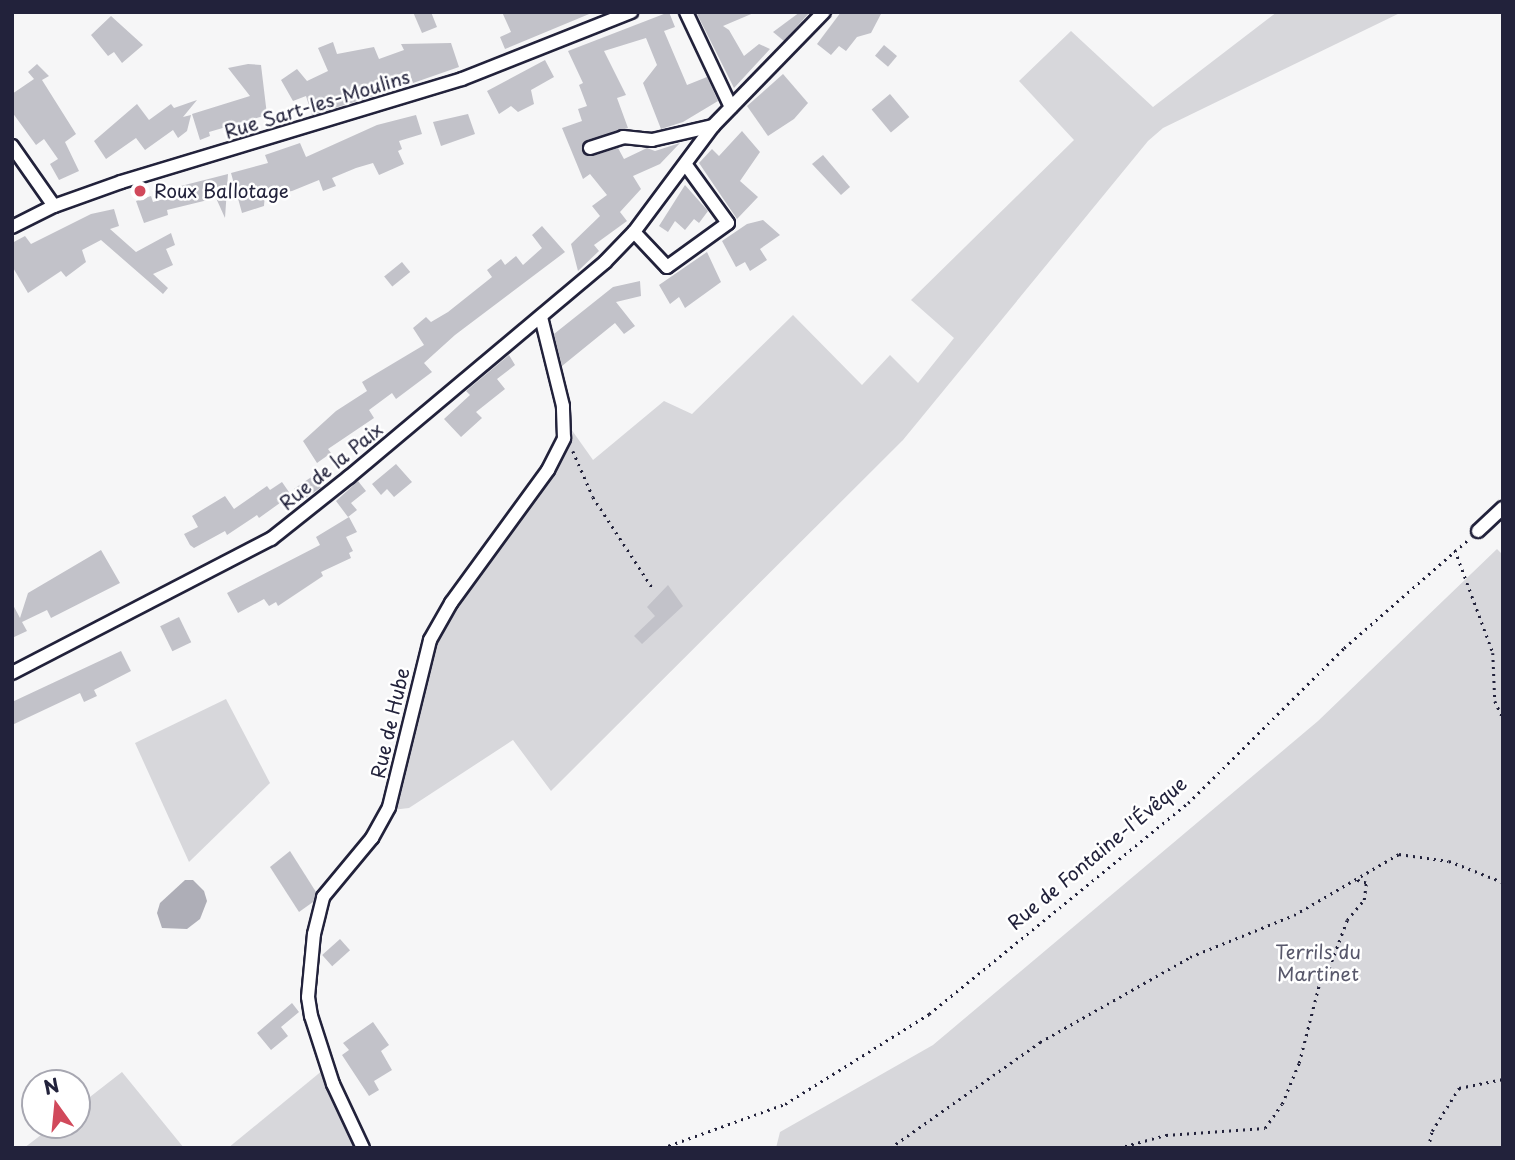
<!DOCTYPE html>
<html>
<head>
<meta charset="utf-8">
<style>
	body { margin:0 }
	#map { position:relative; width:1515px; height:1160px; overflow:hidden; background:#f6f6f7; font-family:"Playpen Sans",sans-serif }
	div>[style] { position:absolute }
	.green>* { inset:0; background:#d7d7db }
	.water>* { inset:0; background:#aeaeb7 }
	.building>* { inset:0; background:#c2c2c9; transform-origin:0 0 }
	.path>* { height:2.5px; margin-top:-1.25px; transform-origin:0; background:repeating-linear-gradient(90deg,#22223b 0 2px,transparent 0 7px) }
	.roads { filter:drop-shadow(2px 0 #22223b) drop-shadow(-2px 0 #22223b) drop-shadow(0 2px #22223b) drop-shadow(0 -2px #22223b) }
	.minor>* { height:12px; margin:-6px; padding:0 6px; transform-origin:6px; border-radius:6px; background:#fff }
	.dots>* { width:19px; height:19px; translate:-50% -50%; box-sizing:border-box; border:4px solid #fff; border-radius:50% }
	span { translate:-50% -50%; white-space:nowrap; text-align:center; line-height:1.15; -webkit-text-stroke:5px #fff; paint-order:stroke }
	.street-label { font-size:19px; color:#22223b }
	.poi-label { font-size:19px; color:#22223b }
	.left { translate:0 -50%; text-align:left }
	.park-label { font-size:19px; color:#58586b }
	.frame { position:absolute; inset:0; border:14px solid #22223b; pointer-events:none }
	.north { position:absolute; left:21px; top:1069px; width:70px; height:70px; box-sizing:border-box; background:#fff; border:2px solid #a7a7b1; border-radius:50%; rotate:345deg; font-size:19px; font-weight:700; line-height:28px; text-align:center; color:#22223b }
	.north::after { content:''; display:block; margin:auto; width:24px; height:32px; background:#d1495b; clip-path:polygon(50% 0,100% 100%,50% 72%,0 100%) }
</style>
</head>
<body>
<div id="map">
	<div class="green">
		<div style="clip-path:polygon(1277px 12px,1402px 12px,1163px 128px,1148px 141px,903px 440px,551px 791px,513px 740px,409px 808px,392px 810px,438px 633px,570px 443px,571px 429px,593px 460px,664px 401px,692px 414px,793px 315px,862px 385px,890px 355px,918px 383px,954px 338px,911px 300px,1074px 140px,1019px 81px,1071px 31px,1153px 107px)"></div>
		<div style="clip-path:polygon(1497px 549px,1503px 555px,1503px 1148px,776px 1148px,780px 1132px,933px 1045px,1318px 721px)"></div>
		<div style="clip-path:polygon(226px 699px,270px 783px,189px 862px,135px 743px)"></div>
		<div style="clip-path:polygon(323px 1070px,359px 1148px,228px 1148px)"></div>
		<div style="clip-path:polygon(122px 1072px,184px 1148px,24px 1148px,54px 1125px,77px 1125px,77px 1107px)"></div>
	</div>
	<div class="water">
		<div style="clip-path:polygon(185px 880px,193px 880px,204px 891px,207px 901px,200px 919px,187px 929px,162px 928px,157px 913px,160px 903px)"></div>
	</div>
	<div class="building">
		<div style="clip-path:polygon(413px 12px,431px 12px,437px 27px,422px 33px)"></div>
		<div style="clip-path:polygon(502px 12px,594px 12px,505px 49px,500px 37px,511px 32px)"></div>
		<div style="clip-path:polygon(669px 12px,675px 27px,664px 31px,687px 85px,707px 77px,718px 101px,683px 122px,661px 129px,643px 83px,657px 65px,646px 38px,604px 51px,626px 95px,617px 98px,628px 128px,587px 140px,582px 146px,584px 154px,592px 156px,618px 148px,624px 159px,647px 148px,655px 151px,680px 143px,660px 164px,633px 176px,641px 189px,620px 212px,627px 221px,594px 245px,599px 251px,578px 271px,571px 244px,600px 216px,592px 206px,607px 195px,590px 174px,583px 179px,562px 128px,582px 121px,578px 109px,587px 106px,579px 85px,583px 83px,568px 51px)"></div>
		<div style="clip-path:polygon(696px 12px,756px 12px,723px 26px,729px 30px,744px 56px,759px 44px,770px 49px,734px 88px)"></div>
		<div style="clip-path:polygon(800px 12px,810px 12px,784px 41px,773px 32px)"></div>
		<div style="clip-path:polygon(841px 12px,882px 12px,871px 33px,857px 37px,846px 51px,839px 46px,831px 55px,817px 44px)"></div>
		<div style="clip-path:polygon(111px 16px,143px 45px,122px 63px,114px 52px,108px 56px,91px 35px)"></div>
		<div style="clip-path:polygon(333px 42px,337px 54px,374px 47px,379px 59px,404px 50px,401px 44px,451px 43px,459px 67px,413px 83px,409px 71px,386px 79px,390px 91px,312px 115px,306px 96px,293px 101px,281px 80px,297px 69px,307px 81px,328px 71px,318px 48px)"></div>
		<div style="left:884px;top:45px;width:17px;height:14px;rotate:40deg"></div>
		<div style="clip-path:polygon(545px 60px,554px 77px,531px 90px,534px 104px,518px 112px,511px 106px,499px 114px,487px 91px)"></div>
		<div style="clip-path:polygon(37px 64px,49px 76px,42px 80px,76px 134px,65px 142px,79px 171px,59px 180px,50px 164px,58px 159px,44px 139px,36px 145px,12px 112px,12px 94px,34px 79px,28px 72px)"></div>
		<div style="clip-path:polygon(248px 64px,261px 65px,267px 115px,209px 132px,210px 136px,200px 140px,192px 114px,250px 96px,228px 68px)"></div>
		<div style="clip-path:polygon(783px 74px,808px 103px,794px 119px,768px 136px,747px 106px)"></div>
		<div style="left:890px;top:94px;width:30px;height:24px;rotate:50deg"></div>
		<div style="clip-path:polygon(197px 100px,183px 117px,191px 115px,187px 131px,178px 138px,173px 130px,145px 150px,136px 138px,106px 159px,94px 141px,137px 104px,149px 120px,171px 104px,174px 108px)"></div>
		<div style="clip-path:polygon(468px 114px,475px 134px,441px 146px,433px 122px)"></div>
		<div style="clip-path:polygon(416px 115px,422px 134px,399px 141px,402px 149px,398px 151px,404px 164px,379px 175px,373px 163px,356px 168px,332px 178px,336px 186px,323px 191px,319px 180px,292px 191px,286px 192px,283px 186px,265px 194px,264px 206px,242px 213px,231px 173px,268px 163px,265px 155px,300px 143px,306px 157px,377px 125px)"></div>
		<div style="clip-path:polygon(742px 131px,760px 152px,740px 181px,758px 197px,737px 219px,699px 163px,712px 149px,719px 156px)"></div>
		<div style="clip-path:polygon(823px 155px,850px 187px,841px 195px,812px 164px)"></div>
		<div style="clip-path:polygon(228px 174px,225px 218px,216px 198px,167px 210px,168px 215px,144px 223px,136px 201px,151px 196px,153px 202px,164px 199px,179px 194px,177px 187px)"></div>
		<div style="clip-path:polygon(685px 185px,708px 211px,699px 223px,694px 219px,685px 230px,675px 221px,668px 232px,659px 226px)"></div>
		<div style="clip-path:polygon(114px 209px,119px 226px,110px 229px,136px 252px,171px 233px,175px 245px,166px 249px,173px 265px,153px 274px,168px 288px,163px 294px,101px 240px,82px 250px,86px 262px,66px 277px,61px 271px,28px 293px,12px 266px,12px 243px,25px 236px,31px 244px,91px 214px)"></div>
		<div style="clip-path:polygon(763px 220px,780px 235px,760px 249px,767px 260px,750px 271px,745px 262px,736px 267px,722px 241px,747px 224px)"></div>
		<div style="clip-path:polygon(542px 226px,565px 252px,455px 335px,424px 363px,432px 372px,396px 399px,392px 393px,369px 410px,374px 418px,328px 449px,331px 453px,317px 463px,303px 441px,336px 411px,367px 391px,362px 382px,424px 345px,413px 328px,426px 317px,431px 322px,448px 312px,492px 277px,487px 270px,501px 259px,505px 265px,516px 256px,523px 265px,542px 248px,532px 235px)"></div>
		<div style="clip-path:polygon(707px 252px,721px 282px,685px 308px,679px 297px,670px 304px,659px 285px)"></div>
		<div style="left:402px;top:262px;width:13px;height:23px;rotate:51deg"></div>
		<div style="clip-path:polygon(640px 281px,641px 296px,616px 302px,635px 326px,624px 334px,615px 323px,562px 366px,554px 334px,613px 287px)"></div>
		<div style="clip-path:polygon(509px 355px,515px 365px,497px 379px,505px 389px,476px 412px,482px 418px,461px 437px,444px 419px,470px 395px,466px 391px)"></div>
		<div style="clip-path:polygon(396px 464px,412px 482px,394px 497px,387px 489px,381px 495px,372px 484px)"></div>
		<div style="left:313px;top:476px;width:14px;height:23px;rotate:56deg"></div>
		<div style="clip-path:polygon(358px 481px,366px 491px,351px 503px,357px 510px,348px 517px,336px 501px)"></div>
		<div style="clip-path:polygon(282px 482px,291px 495px,259px 518px,257px 515px,227px 535px,225px 531px,194px 548px,190px 545px,184px 534px,198px 527px,192px 516px,225px 496px,234px 509px,267px 486px,270px 490px)"></div>
		<div style="clip-path:polygon(349px 517px,357px 532px,346px 537px,353px 551px,349px 553px,351px 558px,321px 572px,323px 576px,278px 606px,276px 602px,269px 606px,264px 599px,238px 613px,227px 593px,320px 545px,316px 537px)"></div>
		<div style="clip-path:polygon(101px 550px,120px 583px,51px 618px,47px 610px,22px 622px,27px 631px,12px 638px,12px 603px,20px 618px,28px 593px)"></div>
		<div style="clip-path:polygon(668px 585px,683px 606px,642px 644px,634px 636px,655px 616px,647px 607px)"></div>
		<div style="left:179px;top:617px;width:28px;height:21px;rotate:64deg"></div>
		<div style="clip-path:polygon(121px 651px,131px 671px,94px 690px,97px 696px,84px 702px,80px 693px,12px 725px,12px 702px)"></div>
		<div style="clip-path:polygon(290px 851px,316px 892px,313px 902px,299px 912px,270px 867px)"></div>
		<div style="left:340px;top:939px;width:15px;height:24px;rotate:48deg"></div>
		<div style="clip-path:polygon(292px 1003px,299px 1012px,281px 1027px,288px 1036px,271px 1050px,257px 1033px)"></div>
		<div style="clip-path:polygon(373px 1022px,389px 1045px,381px 1051px,392px 1070px,374px 1081px,379px 1090px,369px 1096px,342px 1055px,349px 1050px,343px 1043px)"></div>
	</div>
	<div class="path">
		<div style="left:573px;top:451px;width:50px;rotate:66.5deg"></div>
		<div style="left:593px;top:497px;width:108px;rotate:56.8deg"></div>
		<div style="left:1455px;top:550px;width:110px;rotate:69.7deg"></div>
		<div style="left:1493px;top:653px;width:48px;rotate:87.6deg"></div>
		<div style="left:1495px;top:701px;width:19px;rotate:65deg"></div>
		<div style="left:662px;top:1148px;width:131px;rotate:-19.7deg"></div>
		<div style="left:785px;top:1104px;width:170px;rotate:-32deg"></div>
		<div style="left:929px;top:1014px;width:334px;rotate:-39.2deg"></div>
		<div style="left:1188px;top:803px;width:220px;rotate:-44.8deg"></div>
		<div style="left:1344px;top:648px;width:167px;rotate:-41.1deg"></div>
		<div style="left:890px;top:1148px;width:184px;rotate:-35.2deg"></div>
		<div style="left:1040px;top:1042px;width:172px;rotate:-29.5deg"></div>
		<div style="left:1190px;top:957px;width:112px;rotate:-22deg"></div>
		<div style="left:1294px;top:915px;width:121px;rotate:-30.2deg"></div>
		<div style="left:1399px;top:854px;width:50px;rotate:8deg"></div>
		<div style="left:1449px;top:861px;width:58px;rotate:21.3deg"></div>
		<div style="left:1118px;top:1148px;width:50px;rotate:-15.2deg"></div>
		<div style="left:1166px;top:1135px;width:99px;rotate:-4deg"></div>
		<div style="left:1265px;top:1128px;width:29px;rotate:-55deg"></div>
		<div style="left:1282px;top:1104px;width:44px;rotate:-67.5deg"></div>
		<div style="left:1299px;top:1063px;width:85px;rotate:-75.6deg"></div>
		<div style="left:1320px;top:981px;width:16px;rotate:-55deg"></div>
		<div style="left:1329px;top:968px;width:51px;rotate:-69.4deg"></div>
		<div style="left:1347px;top:920px;width:26px;rotate:-50deg"></div>
		<div style="left:1364px;top:900px;width:17px;rotate:-83deg"></div>
		<div style="left:1366px;top:883px;width:10px;rotate:-163deg"></div>
		<div style="left:1428px;top:1148px;width:17px;rotate:-77deg"></div>
		<div style="left:1432px;top:1131px;width:51px;rotate:-57.9deg"></div>
		<div style="left:1459px;top:1088px;width:45px;rotate:-11.6deg"></div>
	</div>
	<div class="roads">
		<div class="minor">
			<div style="left:686px;top:12px;width:105px;rotate:64.7deg"></div>
			<div style="left:12px;top:146px;width:73px;rotate:55deg"></div>
			<div style="left:590px;top:148px;width:35px;rotate:-18deg"></div>
			<div style="left:623px;top:137px;width:29px;rotate:6deg"></div>
			<div style="left:652px;top:140px;width:63px;rotate:-12.9deg"></div>
			<div style="left:12px;top:227px;width:47px;rotate:-26.6deg"></div>
			<div style="left:54px;top:206px;width:71px;rotate:-19.7deg"></div>
			<div style="left:121px;top:182px;width:356px;rotate:-16.8deg"></div>
			<div style="left:462px;top:79px;width:182px;rotate:-21.6deg"></div>
			<div style="left:634px;top:232px;width:48px;rotate:46.7deg"></div>
			<div style="left:667px;top:267px;width:75px;rotate:-35.8deg"></div>
			<div style="left:728px;top:223px;width:72px;rotate:-125.9deg"></div>
			<div style="left:1478px;top:531px;width:34px;rotate:-43deg"></div>
			<div style="left:12px;top:673px;width:292px;rotate:-27.4deg"></div>
			<div style="left:271px;top:539px;width:100px;rotate:-38.5deg"></div>
			<div style="left:349px;top:477px;width:334px;rotate:-40deg"></div>
			<div style="left:605px;top:262px;width:42px;rotate:-46deg"></div>
			<div style="left:634px;top:232px;width:132px;rotate:-53.3deg"></div>
			<div style="left:713px;top:126px;width:159px;rotate:-45.8deg"></div>
			<div style="left:363px;top:1148px;width:71px;rotate:-115.1deg"></div>
			<div style="left:333px;top:1084px;width:71px;rotate:-107.9deg"></div>
			<div style="left:311px;top:1016px;width:19px;rotate:-99deg"></div>
			<div style="left:308px;top:997px;width:63px;rotate:-84.6deg"></div>
			<div style="left:314px;top:934px;width:38px;rotate:-76deg"></div>
			<div style="left:323px;top:897px;width:77px;rotate:-50.3deg"></div>
			<div style="left:372px;top:838px;width:35px;rotate:-61deg"></div>
			<div style="left:389px;top:807px;width:172px;rotate:-76.2deg"></div>
			<div style="left:430px;top:640px;width:43px;rotate:-60.4deg"></div>
			<div style="left:451px;top:603px;width:165px;rotate:-53.9deg"></div>
			<div style="left:548px;top:470px;width:36px;rotate:-63deg"></div>
			<div style="left:564px;top:438px;width:32px;rotate:-92deg"></div>
			<div style="left:563px;top:406px;width:92px;rotate:-103.9deg"></div>
		</div>
	</div>
	<div class="dots">
		<div style="left:140px;top:191px;background:#d1495b"></div>
	</div>
	<div class="street-label">
		<span style="left:317px;top:104px;rotate:-17deg">Rue Sart-les-Moulins</span>
		<span style="left:331px;top:466px;rotate:-39deg">Rue de la Paix</span>
		<span style="left:390px;top:723px;rotate:-77deg">Rue de Hube</span>
		<span style="left:1097px;top:853px;rotate:-40deg">Rue de Fontaine-l'Évêque</span>
	</div>
	<div class="poi-label">
		<span class="left" style="left:154px;top:191px">Roux Ballotage</span>
	</div>
	<div class="park-label">
		<span style="left:1318px;top:963px">Terrils du<br>Martinet</span>
	</div>
	<div class="frame"></div>
	<div class="north">N</div>
</div>
</body>
</html>
